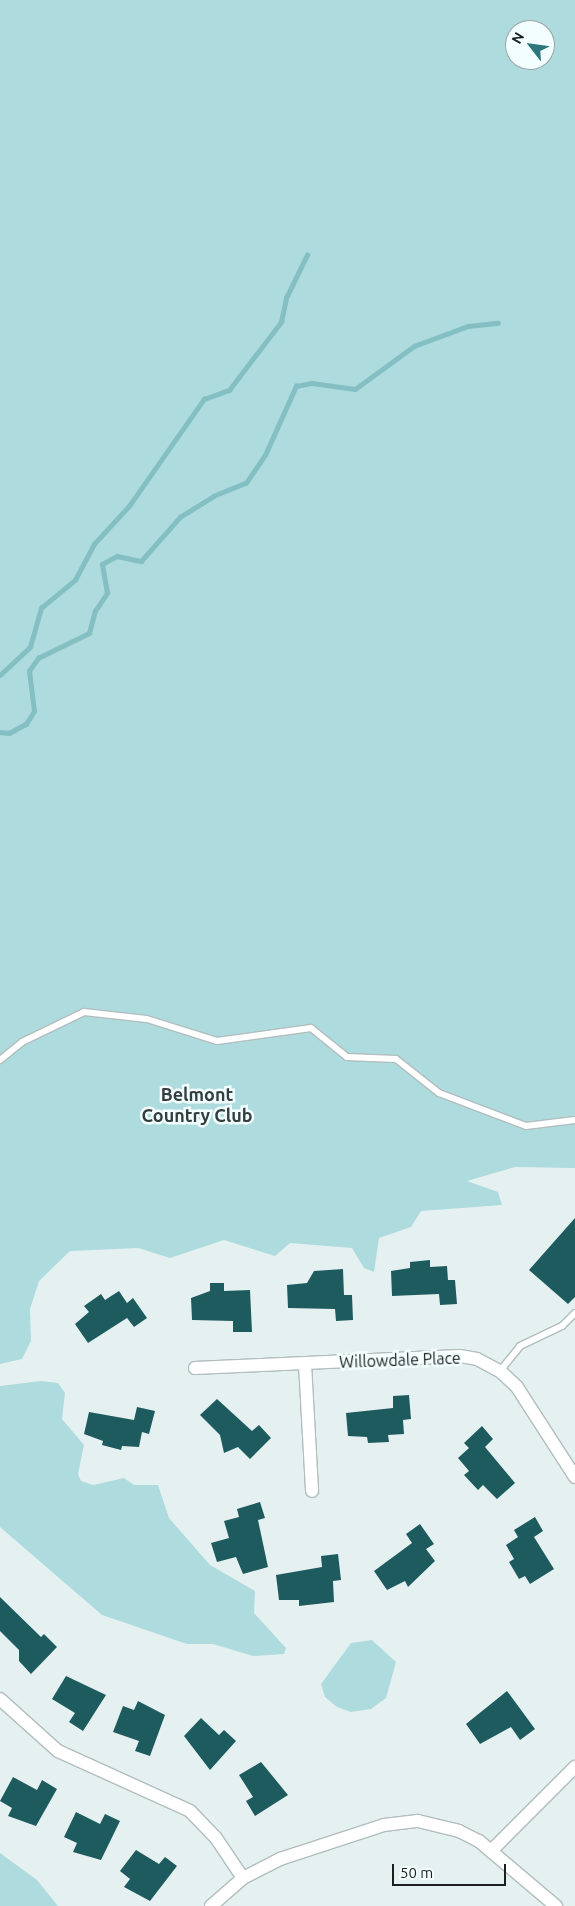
<!DOCTYPE html>
<html>
<head>
<meta charset="utf-8">
<style>
	body { margin:0 }
	#map { position:relative; width:575px; height:1906px; overflow:hidden; background:#e5f1f1; font-family:Ubuntu,sans-serif }
	div>[style] { position:absolute }
	.green>* { inset:0; background:#aedbde }
	.stream>* { height:4.5px; margin:-2.25px; padding:0 2.25px; transform-origin:2.25px; border-radius:2.25px; background:#84bfc4 }
	.building>* { inset:0; background:#1e5b5f }
	.roads { filter:drop-shadow(1px 0 #b2bdbe) drop-shadow(-1px 0 #b2bdbe) drop-shadow(0 1px #b2bdbe) drop-shadow(0 -1px #b2bdbe) }
	.service>* { height:6px; margin:-3px; padding:0 3px; transform-origin:3px; border-radius:3px; background:#fff }
	.minor>* { height:12px; margin:-6px; padding:0 6px; transform-origin:6px; border-radius:6px; background:#fff }
	span { translate:-50% -50%; white-space:nowrap; text-align:center; line-height:1.15; -webkit-text-stroke:5px #f2feff; paint-order:stroke }
	.street-label { font-size:16px; color:#1b1f20 }
	.neighbourhood-label { font-size:18px; color:#353e3f; font-weight:700 }
	.north { position:absolute; left:505px; top:20px; width:50px; height:50px; box-sizing:border-box; background:#f2feff; border:1px solid #9ca5a6; border-radius:50%; rotate:300deg; font-size:14px; font-weight:700; line-height:20px; text-align:center; color:#1b1f20 }
	.north::after { content:''; display:block; margin:auto; width:18px; height:22px; background:#2d767b; clip-path:polygon(50% 0,100% 100%,50% 72%,0 100%) }
	.scale { position:absolute; left:392px; top:1864px; width:114px; height:22px; box-sizing:border-box; border:2px solid #1b1f20; border-top:0; padding-left:6px; font-size:15px; line-height:18px; white-space:nowrap; color:#1b1f20; -webkit-text-stroke:4px #f2feff; paint-order:stroke }
</style>
</head>
<body>
<div id="map">
	<div class="green">
		<div style="clip-path:polygon(evenodd,0 0,575px 0,575px 1168px,515px 1167px,467px 1181px,498px 1192px,502px 1205px,421px 1211px,411px 1227px,379px 1238px,374px 1272px,364px 1268px,352px 1248px,290px 1243px,275px 1256px,224px 1240px,170px 1258px,138px 1248px,70px 1251px,39px 1281px,30px 1309px,31px 1341px,22px 1359px,0 1364px,0 0,515px 30px,545px 30px,545px 60px,515px 60px,515px 30px)"></div>
		<div style="clip-path:polygon(41px 1381px,58px 1383px,65px 1393px,62px 1419px,84px 1445px,78px 1474px,81px 1481px,93px 1485px,124px 1478px,134px 1485px,158px 1485px,169px 1518px,210px 1565px,255px 1591px,254px 1613px,286px 1648px,284px 1654px,253px 1656px,213px 1644px,187px 1644px,102px 1615px,0 1527px,0 1386px)"></div>
		<div style="clip-path:polygon(372px 1640px,396px 1662px,386px 1698px,371px 1709px,351px 1712px,337px 1707px,325px 1697px,321px 1684px,351px 1643px)"></div>
		<div style="clip-path:polygon(0 1853px,37px 1880px,58px 1906px,0 1906px)"></div>
	</div>
	<div class="stream">
		<div style="left:0;top:675px;width:41px;rotate:-43deg"></div>
		<div style="left:30px;top:647px;width:41px;rotate:-74.2deg"></div>
		<div style="left:41px;top:608px;width:44px;rotate:-39.5deg"></div>
		<div style="left:75px;top:580px;width:41px;rotate:-62.2deg"></div>
		<div style="left:94px;top:544px;width:52px;rotate:-47.4deg"></div>
		<div style="left:129px;top:506px;width:131px;rotate:-55deg"></div>
		<div style="left:204px;top:399px;width:27px;rotate:-20deg"></div>
		<div style="left:229px;top:390px;width:86px;rotate:-52.6deg"></div>
		<div style="left:281px;top:322px;width:25px;rotate:-78deg"></div>
		<div style="left:286px;top:298px;width:48px;rotate:-64deg"></div>
		<div style="left:0;top:732px;width:9px;rotate:6deg"></div>
		<div style="left:9px;top:733px;width:19px;rotate:-28deg"></div>
		<div style="left:26px;top:724px;width:15px;rotate:-58deg"></div>
		<div style="left:34px;top:711px;width:40px;rotate:-97.1deg"></div>
		<div style="left:29px;top:671px;width:16px;rotate:-55deg"></div>
		<div style="left:38px;top:658px;width:57px;rotate:-26.1deg"></div>
		<div style="left:89px;top:633px;width:23px;rotate:-75deg"></div>
		<div style="left:95px;top:611px;width:22px;rotate:-56deg"></div>
		<div style="left:107px;top:593px;width:29px;rotate:-100deg"></div>
		<div style="left:102px;top:564px;width:17px;rotate:-28deg"></div>
		<div style="left:117px;top:556px;width:25px;rotate:12deg"></div>
		<div style="left:141px;top:561px;width:59px;rotate:-48.4deg"></div>
		<div style="left:180px;top:517px;width:39px;rotate:-32deg"></div>
		<div style="left:213px;top:496px;width:35px;rotate:-22deg"></div>
		<div style="left:246px;top:483px;width:34px;rotate:-56deg"></div>
		<div style="left:265px;top:455px;width:76px;rotate:-65.8deg"></div>
		<div style="left:296px;top:386px;width:16px;rotate:-11deg"></div>
		<div style="left:312px;top:383px;width:43px;rotate:7.9deg"></div>
		<div style="left:355px;top:389px;width:73px;rotate:-36.1deg"></div>
		<div style="left:414px;top:346px;width:58px;rotate:-20.3deg"></div>
		<div style="left:468px;top:326px;width:30px;rotate:-6deg"></div>
	</div>
	<div class="building">
		<div style="clip-path:polygon(575px 1218px,575px 1297px,568px 1304px,529px 1270px)"></div>
		<div style="clip-path:polygon(430px 1260px,430px 1267px,447px 1266px,448px 1280px,455px 1280px,457px 1304px,440px 1305px,439px 1294px,392px 1296px,391px 1271px,410px 1268px,410px 1262px)"></div>
		<div style="clip-path:polygon(343px 1269px,344px 1295px,352px 1295px,353px 1320px,336px 1321px,335px 1309px,288px 1308px,287px 1285px,307px 1283px,314px 1271px)"></div>
		<div style="clip-path:polygon(210px 1283px,224px 1283px,224px 1291px,250px 1290px,252px 1332px,233px 1332px,233px 1321px,192px 1320px,191px 1298px,210px 1291px)"></div>
		<div style="clip-path:polygon(119px 1291px,127px 1303px,133px 1298px,147px 1318px,134px 1327px,127px 1318px,88px 1343px,75px 1324px,89px 1312px,84px 1306px,101px 1294px,105px 1300px)"></div>
		<div style="clip-path:polygon(409px 1395px,411px 1419px,403px 1420px,404px 1434px,388px 1435px,389px 1442px,368px 1443px,367px 1437px,348px 1436px,346px 1413px,393px 1408px,393px 1396px)"></div>
		<div style="clip-path:polygon(217px 1399px,252px 1431px,259px 1425px,271px 1438px,250px 1459px,238px 1447px,224px 1453px,220px 1435px,200px 1415px)"></div>
		<div style="clip-path:polygon(137px 1407px,155px 1411px,149px 1434px,142px 1432px,139px 1447px,122px 1446px,121px 1450px,102px 1445px,103px 1441px,84px 1434px,89px 1412px,134px 1420px)"></div>
		<div style="clip-path:polygon(482px 1426px,493px 1439px,485px 1447px,515px 1483px,497px 1499px,483px 1485px,478px 1490px,464px 1475px,469px 1471px,458px 1458px,469px 1448px,464px 1443px)"></div>
		<div style="clip-path:polygon(260px 1502px,265px 1518px,258px 1520px,268px 1567px,243px 1574px,236px 1557px,217px 1562px,211px 1543px,229px 1538px,224px 1521px,239px 1517px,237px 1509px)"></div>
		<div style="clip-path:polygon(535px 1517px,543px 1531px,534px 1537px,554px 1569px,530px 1584px,525px 1576px,519px 1579px,509px 1562px,514px 1559px,506px 1545px,518px 1537px,514px 1530px)"></div>
		<div style="clip-path:polygon(420px 1524px,434px 1544px,426px 1549px,435px 1561px,408px 1587px,405px 1581px,387px 1590px,374px 1571px,412px 1543px,406px 1534px)"></div>
		<div style="clip-path:polygon(338px 1554px,341px 1580px,333px 1581px,334px 1602px,299px 1606px,299px 1600px,279px 1600px,276px 1575px,322px 1567px,321px 1556px)"></div>
		<div style="clip-path:polygon(0 1597px,41px 1637px,44px 1634px,57px 1647px,31px 1674px,19px 1661px,19px 1650px,0 1631px)"></div>
		<div style="clip-path:polygon(66px 1676px,106px 1695px,83px 1731px,69px 1722px,75px 1713px,52px 1699px)"></div>
		<div style="clip-path:polygon(507px 1691px,535px 1729px,520px 1740px,511px 1727px,480px 1744px,466px 1724px)"></div>
		<div style="clip-path:polygon(138px 1701px,165px 1715px,150px 1756px,135px 1751px,139px 1741px,113px 1732px,123px 1706px,134px 1710px)"></div>
		<div style="clip-path:polygon(201px 1718px,219px 1735px,224px 1730px,236px 1741px,210px 1770px,184px 1736px)"></div>
		<div style="clip-path:polygon(261px 1762px,288px 1795px,255px 1816px,246px 1801px,253px 1797px,239px 1775px)"></div>
		<div style="clip-path:polygon(13px 1777px,37px 1790px,42px 1780px,57px 1789px,36px 1826px,8px 1816px,12px 1808px,0 1801px)"></div>
		<div style="clip-path:polygon(76px 1812px,100px 1824px,105px 1814px,120px 1821px,101px 1860px,73px 1852px,77px 1843px,64px 1837px)"></div>
		<div style="clip-path:polygon(136px 1850px,159px 1864px,165px 1857px,177px 1866px,150px 1901px,124px 1887px,130px 1879px,120px 1871px)"></div>
	</div>
	<div class="roads">
		<div class="service">
			<div style="left:0;top:1060px;width:28px;rotate:-39deg"></div>
			<div style="left:22px;top:1042px;width:69px;rotate:-25.8deg"></div>
			<div style="left:84px;top:1012px;width:63px;rotate:6.3deg"></div>
			<div style="left:147px;top:1019px;width:73px;rotate:17.4deg"></div>
			<div style="left:217px;top:1041px;width:95px;rotate:-7.9deg"></div>
			<div style="left:311px;top:1028px;width:46px;rotate:38.9deg"></div>
			<div style="left:347px;top:1057px;width:49px;rotate:2.3deg"></div>
			<div style="left:396px;top:1059px;width:55px;rotate:38.3deg"></div>
			<div style="left:439px;top:1093px;width:93px;rotate:20.8deg"></div>
			<div style="left:526px;top:1126px;width:49px;rotate:-7deg"></div>
			<div style="left:500px;top:1371px;width:32px;rotate:-51deg"></div>
			<div style="left:520px;top:1346px;width:47px;rotate:-25.5deg"></div>
			<div style="left:562px;top:1326px;width:18px;rotate:-45deg"></div>
		</div>
		<div class="minor">
			<div style="left:305px;top:1364px;width:127px;rotate:86.8deg"></div>
			<div style="left:195px;top:1368px;width:265px;rotate:-2.6deg"></div>
			<div style="left:460px;top:1356px;width:17px;rotate:10deg"></div>
			<div style="left:477px;top:1359px;width:26px;rotate:28deg"></div>
			<div style="left:500px;top:1371px;width:23px;rotate:43deg"></div>
			<div style="left:517px;top:1387px;width:107px;rotate:57.2deg"></div>
			<div style="left:0;top:1699px;width:78px;rotate:41.9deg"></div>
			<div style="left:58px;top:1751px;width:145px;rotate:24.4deg"></div>
			<div style="left:190px;top:1811px;width:37px;rotate:46deg"></div>
			<div style="left:216px;top:1838px;width:48px;rotate:56deg"></div>
			<div style="left:491px;top:1851px;width:119px;rotate:-45deg"></div>
			<div style="left:211px;top:1906px;width:43px;rotate:-41.2deg"></div>
			<div style="left:243px;top:1878px;width:42px;rotate:-27.2deg"></div>
			<div style="left:280px;top:1859px;width:109px;rotate:-18.1deg"></div>
			<div style="left:384px;top:1825px;width:34px;rotate:-7deg"></div>
			<div style="left:418px;top:1821px;width:42px;rotate:13.7deg"></div>
			<div style="left:459px;top:1831px;width:22px;rotate:27deg"></div>
			<div style="left:479px;top:1841px;width:101px;rotate:40.2deg"></div>
		</div>
	</div>
	<div class="street-label">
		<span style="left:400px;top:1360px;rotate:-2deg">Willowdale Place</span>
	</div>
	<div class="neighbourhood-label">
		<span style="left:197px;top:1105px">Belmont<br>Country Club</span>
	</div>
	<div class="north">N</div>
	<div class="scale">50 m</div>
</div>
</body>
</html>
